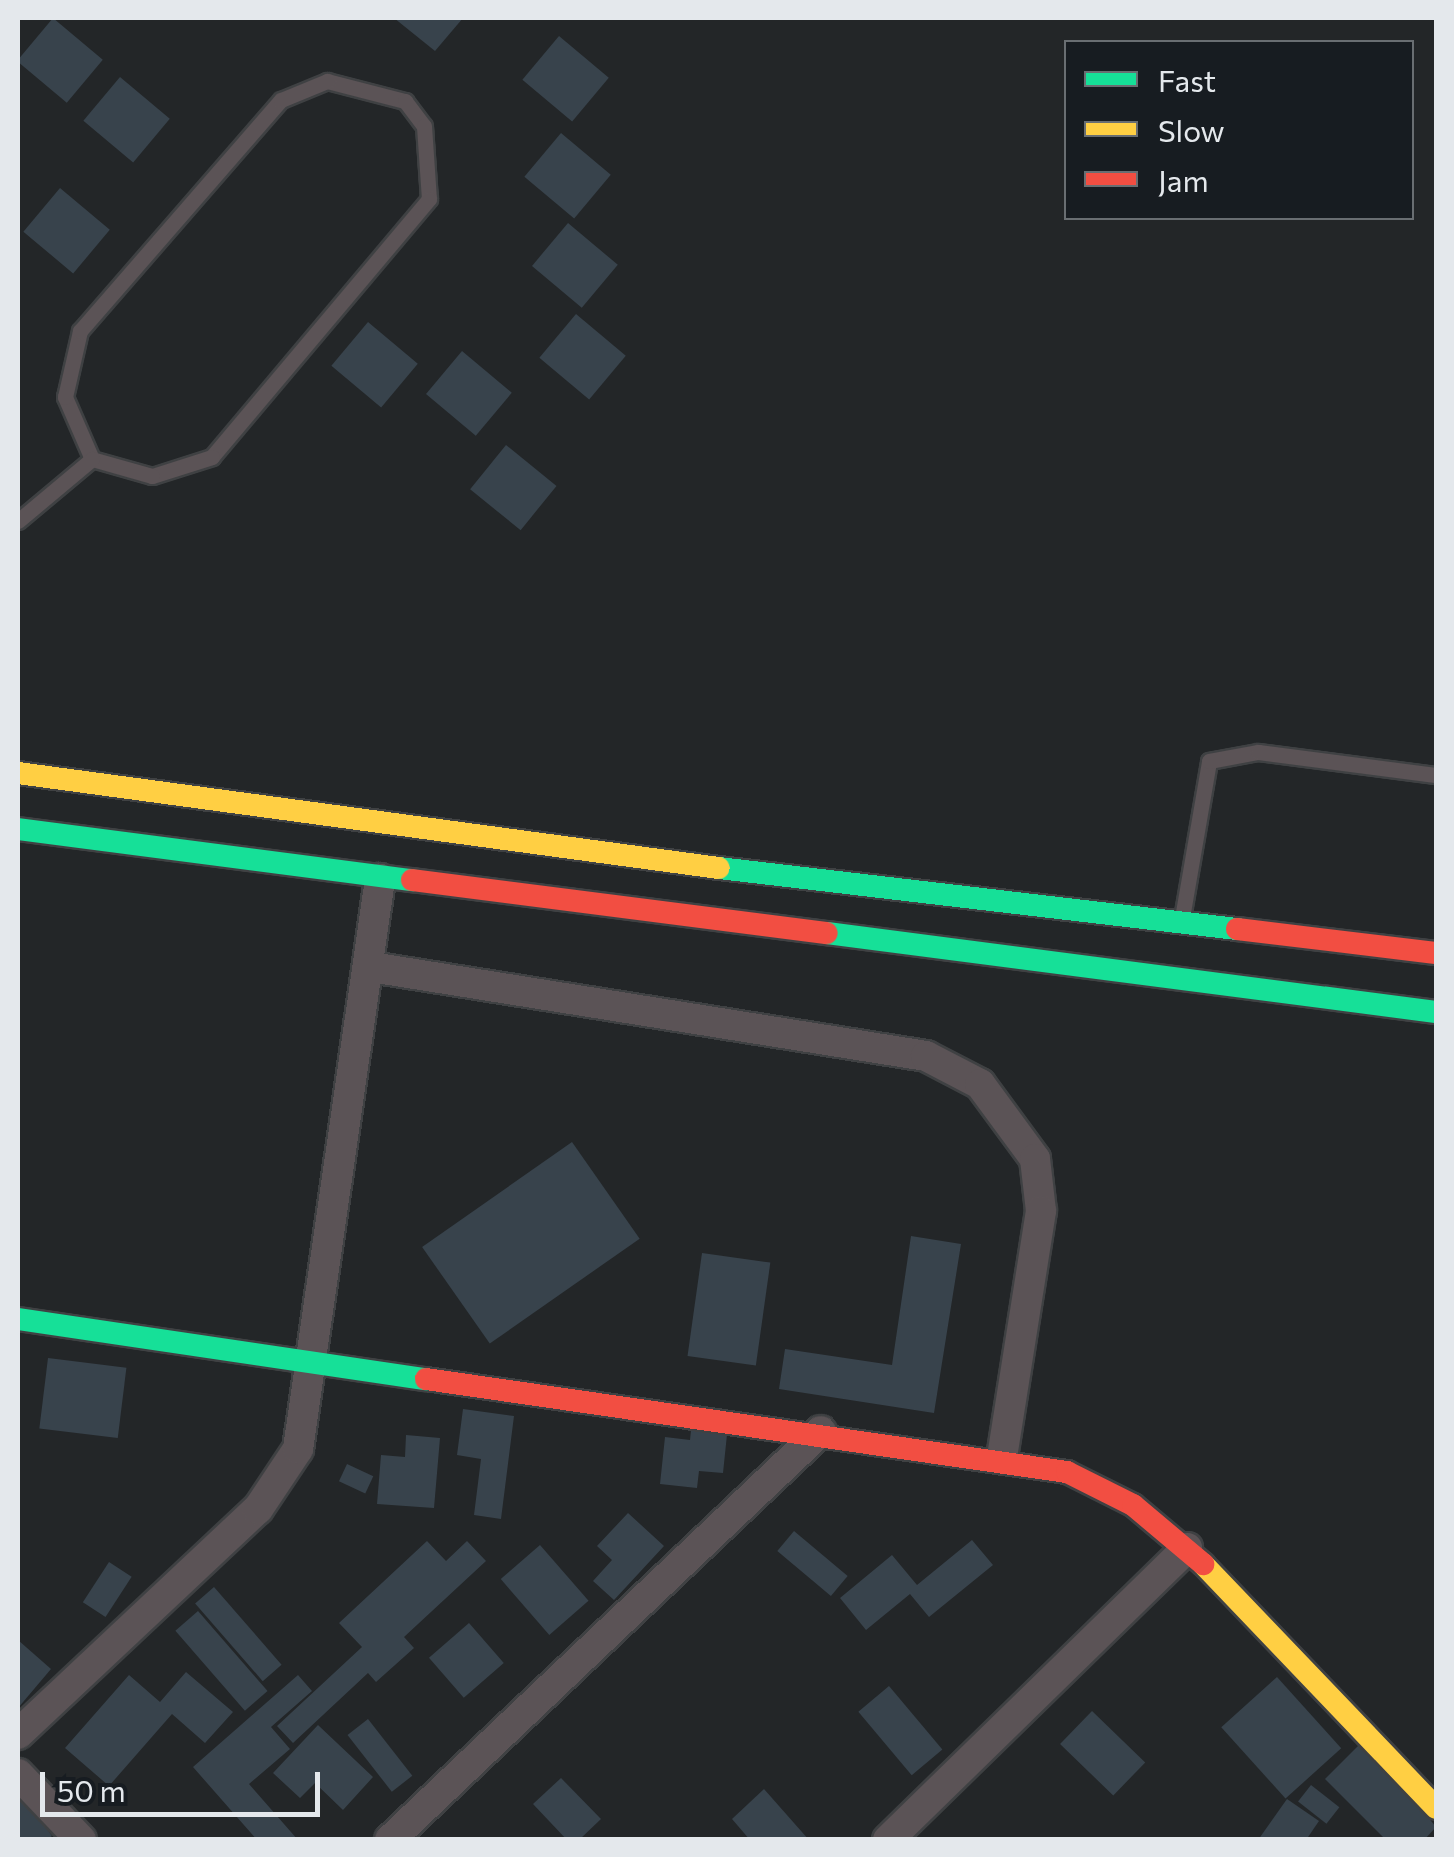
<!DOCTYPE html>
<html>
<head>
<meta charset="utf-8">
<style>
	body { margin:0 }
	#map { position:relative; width:1454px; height:1857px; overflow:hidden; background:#232628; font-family:Commissioner,sans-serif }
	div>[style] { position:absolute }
	.building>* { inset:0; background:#38434c; transform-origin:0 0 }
	.roads { filter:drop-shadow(2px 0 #3f4143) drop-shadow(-2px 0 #3f4143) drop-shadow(0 2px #3f4143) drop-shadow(0 -2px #3f4143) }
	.lane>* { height:15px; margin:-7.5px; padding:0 7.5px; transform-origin:7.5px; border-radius:7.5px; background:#5b5356 }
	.street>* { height:30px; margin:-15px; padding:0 15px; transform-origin:15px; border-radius:15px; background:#5b5356 }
	.fast>* { height:22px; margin:-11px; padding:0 11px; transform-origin:11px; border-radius:11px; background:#16e098 }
	.slow>* { height:22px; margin:-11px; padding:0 11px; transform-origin:11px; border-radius:11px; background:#ffcf43 }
	.jam>* { height:22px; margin:-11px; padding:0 11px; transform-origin:11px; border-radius:11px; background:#f24e42 }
	span { translate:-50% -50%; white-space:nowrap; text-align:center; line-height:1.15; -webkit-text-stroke:10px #171c21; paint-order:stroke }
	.frame { position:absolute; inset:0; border:20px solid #e4e8ec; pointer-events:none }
	.legend { position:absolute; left:1064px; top:40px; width:350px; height:180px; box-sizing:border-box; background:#171c21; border:2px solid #696e72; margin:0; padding:12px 18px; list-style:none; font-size:30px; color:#e4e8ec }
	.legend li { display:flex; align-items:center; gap:20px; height:50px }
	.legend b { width:50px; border:2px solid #696e72 }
	.scale { position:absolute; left:40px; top:1772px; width:280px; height:45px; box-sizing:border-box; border:5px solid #e4e8ec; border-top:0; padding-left:12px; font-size:30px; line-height:35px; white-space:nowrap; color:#e4e8ec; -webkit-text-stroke:8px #171c21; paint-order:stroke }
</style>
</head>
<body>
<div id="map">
	<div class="building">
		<div style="left:53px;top:18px;width:65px;height:56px;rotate:40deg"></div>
		<div style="clip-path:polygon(394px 18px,463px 18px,435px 51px)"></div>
		<div style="left:559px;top:36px;width:65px;height:57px;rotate:40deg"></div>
		<div style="left:120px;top:77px;width:65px;height:57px;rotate:40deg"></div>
		<div style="left:561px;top:133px;width:65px;height:57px;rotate:40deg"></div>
		<div style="left:60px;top:188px;width:65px;height:57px;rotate:40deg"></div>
		<div style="left:568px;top:223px;width:65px;height:56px;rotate:40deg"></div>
		<div style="left:576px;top:314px;width:65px;height:57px;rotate:40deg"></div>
		<div style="left:368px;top:322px;width:65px;height:57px;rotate:40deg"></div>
		<div style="left:462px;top:351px;width:65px;height:56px;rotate:40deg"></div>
		<div style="left:506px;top:445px;width:65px;height:57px;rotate:39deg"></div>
		<div style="left:572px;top:1142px;width:118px;height:183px;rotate:55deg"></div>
		<div style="clip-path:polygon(911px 1236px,961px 1244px,934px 1413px,779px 1389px,785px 1349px,892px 1365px)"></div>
		<div style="left:702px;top:1253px;width:69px;height:104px;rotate:8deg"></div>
		<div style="left:48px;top:1358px;width:79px;height:71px;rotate:7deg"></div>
		<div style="clip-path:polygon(463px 1409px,514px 1416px,501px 1519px,474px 1515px,481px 1459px,457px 1455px)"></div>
		<div style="clip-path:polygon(692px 1421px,728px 1425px,723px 1473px,699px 1471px,697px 1488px,660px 1484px,665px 1437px,690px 1440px)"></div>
		<div style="clip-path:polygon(406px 1435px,440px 1438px,434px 1508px,377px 1504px,381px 1455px,405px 1457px)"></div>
		<div style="left:347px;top:1464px;width:29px;height:19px;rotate:25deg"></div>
		<div style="clip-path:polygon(628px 1513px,664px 1546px,614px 1600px,593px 1581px,612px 1560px,597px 1546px)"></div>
		<div style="left:794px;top:1531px;width:70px;height:26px;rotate:40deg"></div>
		<div style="clip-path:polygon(972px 1540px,993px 1565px,929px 1617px,910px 1594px,866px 1630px,840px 1598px,892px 1555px,917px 1585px)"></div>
		<div style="clip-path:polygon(427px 1541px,446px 1561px,467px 1541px,486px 1561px,404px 1637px,414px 1648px,376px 1682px,368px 1673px,293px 1743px,277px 1726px,362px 1647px,339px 1623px)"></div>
		<div style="left:540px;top:1545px;width:74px;height:52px;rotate:49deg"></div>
		<div style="left:109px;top:1562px;width:27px;height:48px;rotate:33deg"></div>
		<div style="left:214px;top:1587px;width:103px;height:25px;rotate:49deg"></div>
		<div style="left:198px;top:1611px;width:106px;height:30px;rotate:49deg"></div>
		<div style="left:469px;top:1623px;width:53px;height:53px;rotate:49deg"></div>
		<div style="clip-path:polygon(18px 1640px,51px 1669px,18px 1708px)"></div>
		<div style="clip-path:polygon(186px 1672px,233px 1712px,205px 1743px,172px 1714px,109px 1786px,65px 1748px,129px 1675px,160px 1702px)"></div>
		<div style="clip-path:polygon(298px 1675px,312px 1691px,271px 1727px,290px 1749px,249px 1784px,298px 1840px,257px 1840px,193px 1767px)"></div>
		<div style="left:1277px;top:1677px;width:96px;height:75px;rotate:48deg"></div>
		<div style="left:889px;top:1686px;width:83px;height:40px;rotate:50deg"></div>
		<div style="left:1092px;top:1711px;width:74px;height:46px;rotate:44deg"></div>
		<div style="left:368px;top:1719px;width:72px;height:26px;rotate:52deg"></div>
		<div style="clip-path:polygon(318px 1725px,373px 1777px,343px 1810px,315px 1783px,300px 1798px,273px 1773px)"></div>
		<div style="clip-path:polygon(1365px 1739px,1436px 1827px,1424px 1840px,1386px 1840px,1325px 1779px)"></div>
		<div style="clip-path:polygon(561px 1778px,601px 1819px,579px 1840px,567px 1840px,533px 1804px)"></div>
		<div style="left:1311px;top:1785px;width:36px;height:21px;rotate:38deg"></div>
		<div style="clip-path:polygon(18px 1789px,52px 1836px,46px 1840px,18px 1840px)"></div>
		<div style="clip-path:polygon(764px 1789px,809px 1840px,750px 1840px,732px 1819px)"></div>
		<div style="clip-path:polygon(1287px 1799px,1319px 1821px,1306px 1840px,1258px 1840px)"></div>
	</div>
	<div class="roads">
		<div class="lane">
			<div style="left:327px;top:81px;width:81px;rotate:14.4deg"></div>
			<div style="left:405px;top:101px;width:31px;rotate:53deg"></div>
			<div style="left:424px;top:126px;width:73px;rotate:86.1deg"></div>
			<div style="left:429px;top:199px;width:337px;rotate:130.1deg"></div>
			<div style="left:212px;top:457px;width:63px;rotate:162.4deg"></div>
			<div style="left:152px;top:476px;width:62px;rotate:-164.2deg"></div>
			<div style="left:92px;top:459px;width:68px;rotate:-113.5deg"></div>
			<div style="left:65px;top:397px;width:68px;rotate:-77.2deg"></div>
			<div style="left:80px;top:331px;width:306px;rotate:-49deg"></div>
			<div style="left:281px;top:100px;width:50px;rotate:-22.4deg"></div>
			<div style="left:18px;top:521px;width:97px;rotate:-40deg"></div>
			<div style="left:1182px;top:918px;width:159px;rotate:-80.2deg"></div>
			<div style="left:1209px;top:761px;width:50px;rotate:-10.4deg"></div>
			<div style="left:1258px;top:752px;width:179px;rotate:7.4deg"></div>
		</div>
		<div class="street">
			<div style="left:371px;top:967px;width:562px;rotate:9.11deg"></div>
			<div style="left:926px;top:1056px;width:61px;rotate:27.4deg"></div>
			<div style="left:980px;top:1084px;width:93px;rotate:53.7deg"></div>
			<div style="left:1035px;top:1159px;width:52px;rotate:83.4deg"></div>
			<div style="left:1041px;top:1211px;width:248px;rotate:99deg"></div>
			<div style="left:18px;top:1734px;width:329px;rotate:-43.2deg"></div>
			<div style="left:258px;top:1509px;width:72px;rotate:-56.3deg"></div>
			<div style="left:298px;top:1449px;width:576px;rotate:-81.81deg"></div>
			<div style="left:18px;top:1774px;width:91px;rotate:46.3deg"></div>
			<div style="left:390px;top:1840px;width:594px;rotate:-43.5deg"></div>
			<div style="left:888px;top:1840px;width:418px;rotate:-44.3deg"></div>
		</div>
		<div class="fast">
			<div style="left:18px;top:829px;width:397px;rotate:7.4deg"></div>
			<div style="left:719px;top:868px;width:522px;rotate:6.72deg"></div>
			<div style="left:827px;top:933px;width:614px;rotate:7.39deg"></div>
			<div style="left:18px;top:1319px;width:412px;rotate:8.4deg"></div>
		</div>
		<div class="slow">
			<div style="left:18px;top:773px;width:707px;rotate:7.72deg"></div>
			<div style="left:1203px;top:1564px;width:337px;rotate:46.3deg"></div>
		</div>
		<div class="jam">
			<div style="left:412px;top:880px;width:418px;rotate:7.3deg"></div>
			<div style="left:1237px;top:929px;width:200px;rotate:6.9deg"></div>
			<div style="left:426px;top:1379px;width:648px;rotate:8.26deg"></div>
			<div style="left:1067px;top:1472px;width:74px;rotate:26.6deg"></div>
			<div style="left:1133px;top:1505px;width:92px;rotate:40.1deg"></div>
		</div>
	</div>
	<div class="frame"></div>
	<ul class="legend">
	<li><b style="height:12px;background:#16e098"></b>Fast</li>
	<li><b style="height:12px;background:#ffcf43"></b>Slow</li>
	<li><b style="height:12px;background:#f24e42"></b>Jam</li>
	</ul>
	<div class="scale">50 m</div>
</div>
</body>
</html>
